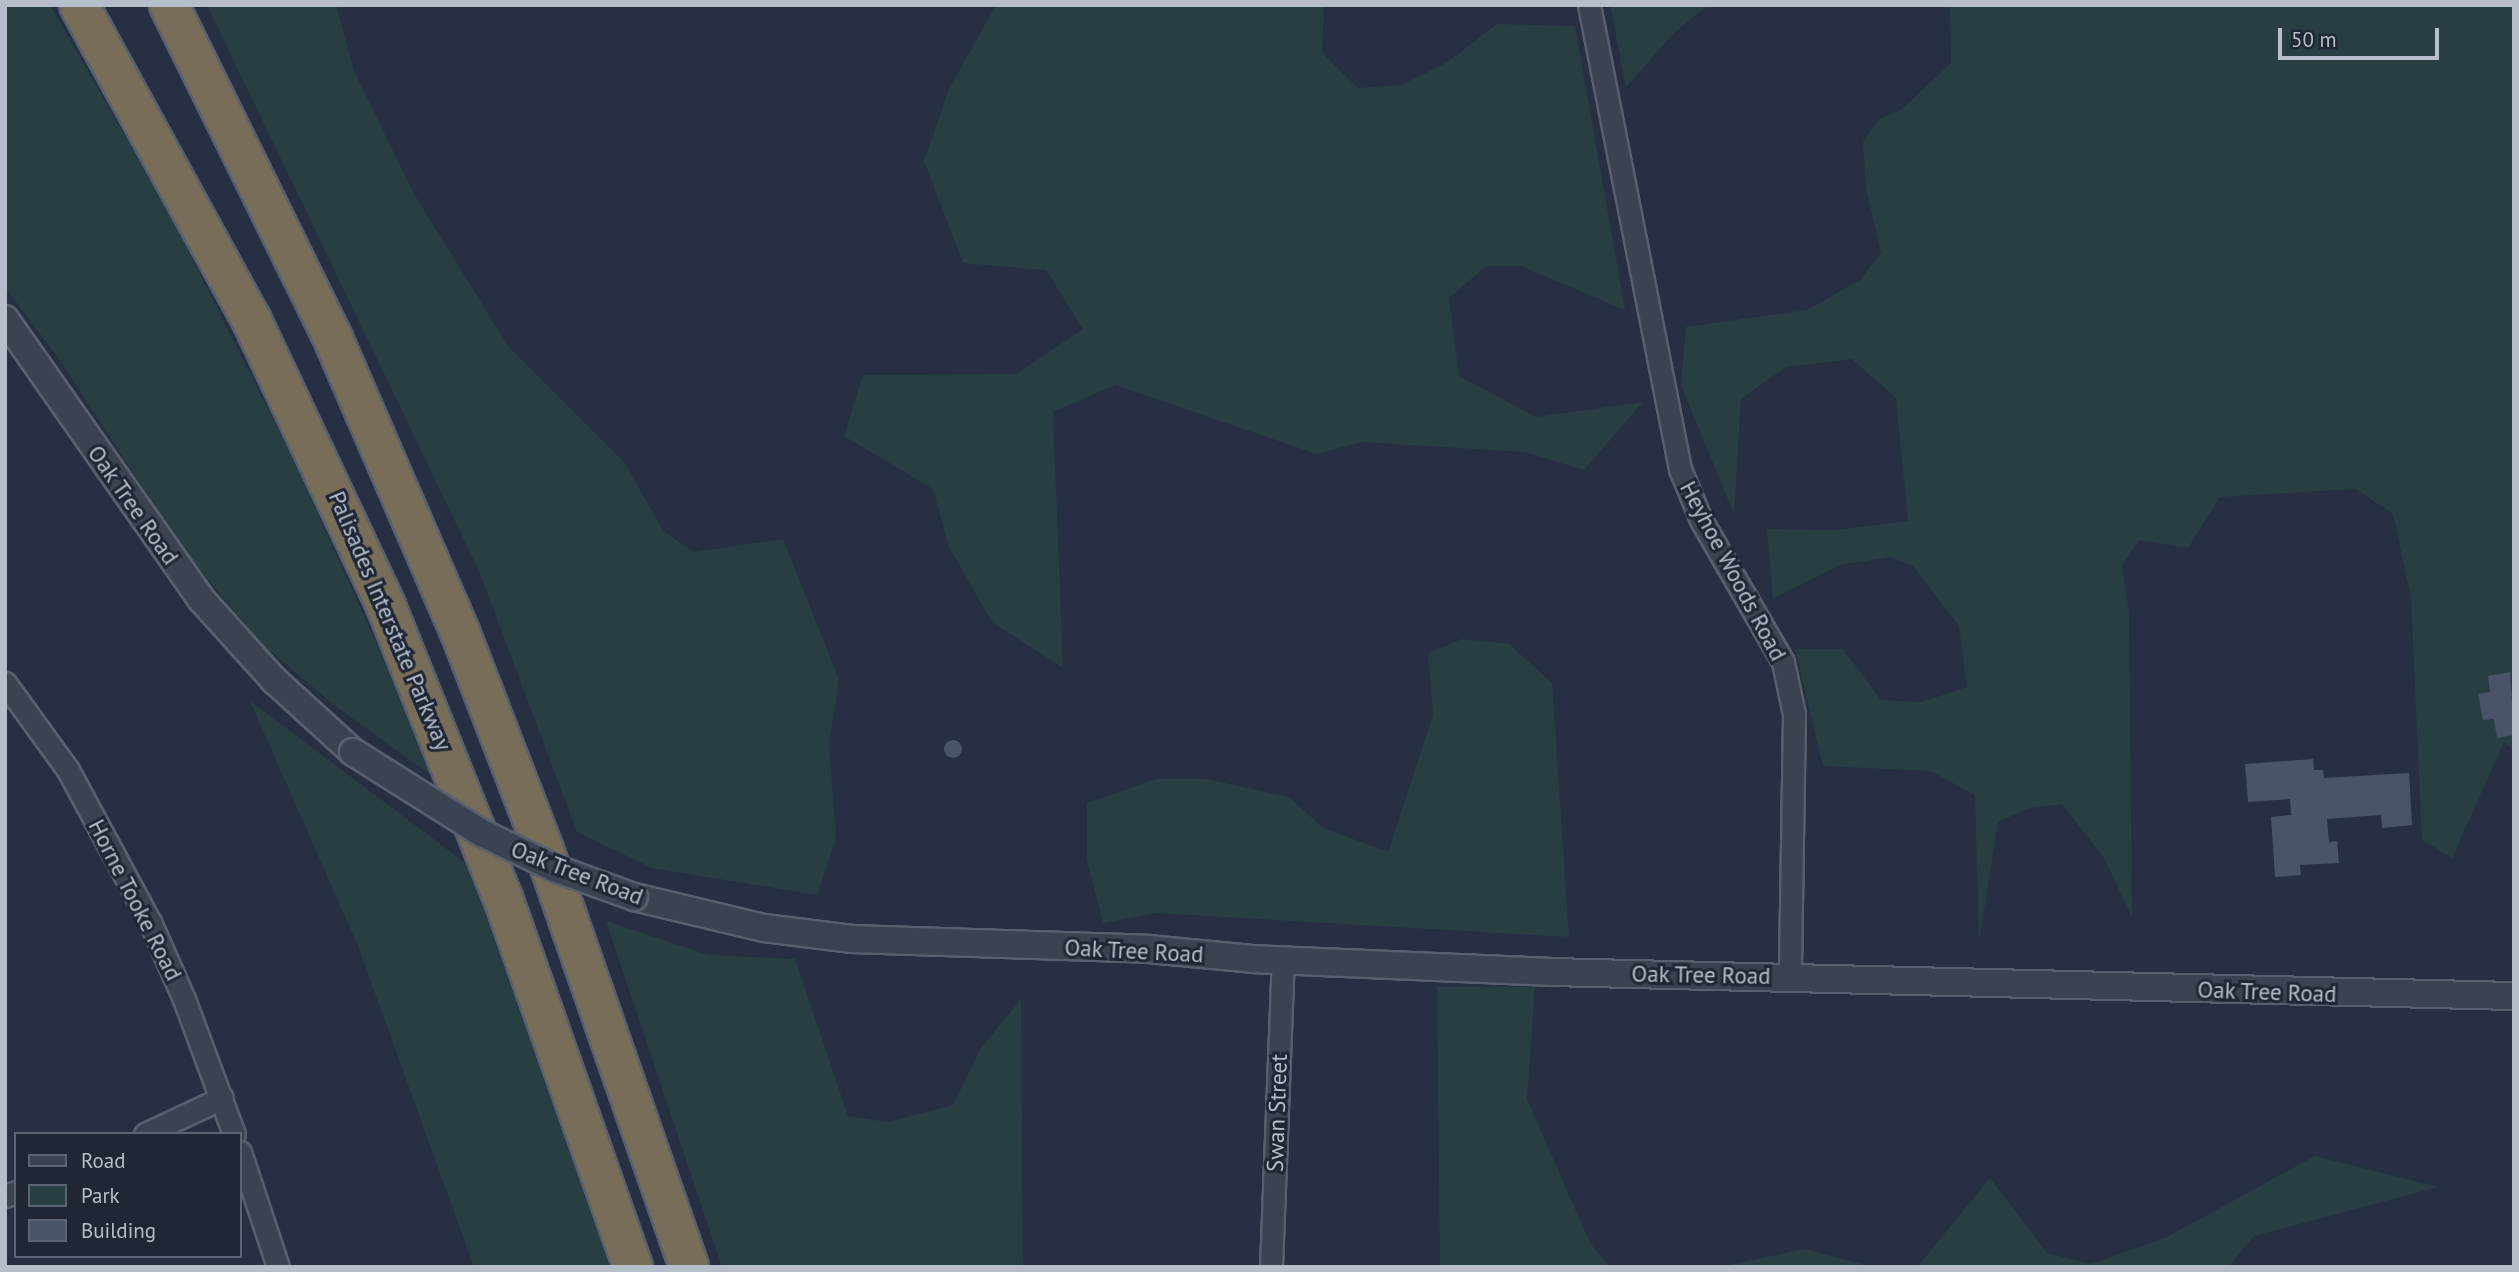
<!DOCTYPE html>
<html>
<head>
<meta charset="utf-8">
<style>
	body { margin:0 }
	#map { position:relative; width:2519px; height:1272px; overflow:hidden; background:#263042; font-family:"PT Sans",sans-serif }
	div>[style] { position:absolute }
	.green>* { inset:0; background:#283e43 }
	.building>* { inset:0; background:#4a5468 }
	.round { border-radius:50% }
	.roads { filter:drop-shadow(2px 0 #58606f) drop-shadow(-2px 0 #58606f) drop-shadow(0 2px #58606f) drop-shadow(0 -2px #58606f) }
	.minor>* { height:21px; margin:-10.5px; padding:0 10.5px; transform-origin:10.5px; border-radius:10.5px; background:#3b4251 }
	.tertiary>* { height:26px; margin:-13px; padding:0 13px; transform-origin:13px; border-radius:13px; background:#3b4251 }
	.motorway>* { height:38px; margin:-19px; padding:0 19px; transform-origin:19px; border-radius:19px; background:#776d58 }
	.bridges { filter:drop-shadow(2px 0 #58606f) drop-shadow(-2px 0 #58606f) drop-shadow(0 2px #58606f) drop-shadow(0 -2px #58606f) }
	.tertiary-bridge>* { height:26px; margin:-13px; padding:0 13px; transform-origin:13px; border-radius:13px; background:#3b4251 }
	span { translate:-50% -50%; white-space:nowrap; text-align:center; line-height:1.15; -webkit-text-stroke:6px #1f2737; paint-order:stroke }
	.street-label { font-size:23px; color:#b7becb }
	.frame { position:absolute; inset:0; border:7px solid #b7becb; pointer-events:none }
	.legend { position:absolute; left:14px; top:1132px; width:228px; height:126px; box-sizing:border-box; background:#1f2737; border:2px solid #5c6372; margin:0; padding:9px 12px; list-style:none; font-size:21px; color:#b7becb }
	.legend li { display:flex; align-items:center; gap:14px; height:35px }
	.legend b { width:35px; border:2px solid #5c6372 }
	.scale { position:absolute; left:2278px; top:28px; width:161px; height:32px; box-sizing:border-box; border:4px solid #b7becb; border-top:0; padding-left:9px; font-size:21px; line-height:24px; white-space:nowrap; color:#b7becb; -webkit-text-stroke:5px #1f2737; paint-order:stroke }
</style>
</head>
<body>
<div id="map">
	<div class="green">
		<div style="clip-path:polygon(5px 5px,50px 5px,169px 213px,290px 453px,439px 781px,338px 708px,264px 646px,184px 551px,62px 363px,5px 287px)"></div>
		<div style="clip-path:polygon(207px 5px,336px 5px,354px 71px,414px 194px,508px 346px,625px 463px,663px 531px,694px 552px,783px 539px,839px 680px,829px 744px,836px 838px,817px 895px,652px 868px,577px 832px,479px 571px)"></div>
		<div style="clip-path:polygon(996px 5px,1324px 5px,1322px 53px,1358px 88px,1401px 85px,1448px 62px,1497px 24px,1575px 26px,1625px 310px,1521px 266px,1486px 266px,1449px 298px,1459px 376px,1536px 417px,1643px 402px,1584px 470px,1525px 452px,1361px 442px,1317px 454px,1115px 385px,1053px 412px,1063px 668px,992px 622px,949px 547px,933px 489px,844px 436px,863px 375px,1016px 374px,1083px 329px,1046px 270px,963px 263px,924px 161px,949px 89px)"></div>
		<div style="clip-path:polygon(1610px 5px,1708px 5px,1674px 33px,1626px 87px)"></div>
		<div style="clip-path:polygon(1950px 5px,2514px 5px,2514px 751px,2504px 742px,2452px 858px,2422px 840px,2411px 598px,2393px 514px,2356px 489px,2220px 497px,2188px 548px,2139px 540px,2122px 565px,2129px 613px,2132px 917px,2104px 858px,2062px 804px,2029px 808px,1998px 822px,1979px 943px,1975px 795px,1931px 771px,1823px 766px,1795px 649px,1843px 649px,1881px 700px,1922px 702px,1967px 687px,1959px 626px,1913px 566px,1890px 557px,1840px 565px,1773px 598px,1767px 529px,1838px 530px,1908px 521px,1896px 398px,1852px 359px,1786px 367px,1741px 399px,1734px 514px,1681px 385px,1686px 327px,1807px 310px,1860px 280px,1881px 253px,1866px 188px,1863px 142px,1879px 119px,1901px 110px,1951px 63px)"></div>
		<div style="clip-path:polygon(1462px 639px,1509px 644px,1552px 683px,1569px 937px,1155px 913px,1103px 923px,1087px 860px,1087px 803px,1156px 779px,1206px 779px,1289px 797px,1323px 828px,1388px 852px,1433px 715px,1428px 653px)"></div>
		<div style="clip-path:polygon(250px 701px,468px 865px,610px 1267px,474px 1267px,358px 946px)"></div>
		<div style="clip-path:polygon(606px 921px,708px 955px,795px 959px,848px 1116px,888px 1122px,953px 1105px,981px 1048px,1021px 999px,1023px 1267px,722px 1267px)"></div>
		<div style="clip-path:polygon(1437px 987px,1535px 987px,1527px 1099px,1590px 1243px,1610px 1267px,1440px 1267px)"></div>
		<div style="clip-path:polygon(2315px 1156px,2438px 1187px,2254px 1236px,2228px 1267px,1919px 1265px,1990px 1178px,2047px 1253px,2091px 1264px,2167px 1237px)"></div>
		<div style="clip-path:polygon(1805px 1249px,1873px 1267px,1719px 1267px)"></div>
	</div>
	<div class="building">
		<div style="clip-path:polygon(2510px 672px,2514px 735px,2497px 738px,2494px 719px,2483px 720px,2478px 694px,2490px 692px,2488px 676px)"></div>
		<div class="round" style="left:944px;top:740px;width:18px;height:18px"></div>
		<div style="clip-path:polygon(2313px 759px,2314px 770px,2323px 770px,2324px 778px,2409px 773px,2412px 825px,2382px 828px,2381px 815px,2327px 819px,2329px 842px,2337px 841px,2339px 863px,2300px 865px,2301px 875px,2275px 877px,2271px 817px,2291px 815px,2290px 799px,2248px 802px,2245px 764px)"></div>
	</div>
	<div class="roads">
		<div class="minor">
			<div style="left:1589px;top:5px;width:473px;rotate:78.9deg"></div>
			<div style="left:1680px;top:469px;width:55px;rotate:67.6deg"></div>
			<div style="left:1701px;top:520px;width:164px;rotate:60deg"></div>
			<div style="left:1783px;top:662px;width:53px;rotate:78.1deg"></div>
			<div style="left:1794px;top:714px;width:262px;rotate:90.9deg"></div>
			<div style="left:5px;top:683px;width:107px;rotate:54.1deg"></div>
			<div style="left:68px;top:770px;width:173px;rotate:61.7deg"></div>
			<div style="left:150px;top:922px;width:84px;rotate:66.2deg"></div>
			<div style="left:184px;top:999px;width:144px;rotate:69.7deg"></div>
			<div style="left:145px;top:1134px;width:85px;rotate:-25.1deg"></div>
			<div style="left:240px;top:1152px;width:121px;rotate:71.7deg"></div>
			<div style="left:5px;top:1196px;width:12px;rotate:-20deg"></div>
			<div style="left:1271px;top:1267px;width:307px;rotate:-87.8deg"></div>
		</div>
		<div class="tertiary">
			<div style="left:5px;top:319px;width:342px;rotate:55deg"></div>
			<div style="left:201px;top:599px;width:109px;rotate:48deg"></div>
			<div style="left:274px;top:680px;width:107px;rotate:42.3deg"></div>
			<div style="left:634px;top:897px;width:134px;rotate:13.4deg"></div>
			<div style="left:764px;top:928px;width:89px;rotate:7.1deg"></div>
			<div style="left:852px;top:939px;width:296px;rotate:1.9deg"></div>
			<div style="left:1148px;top:949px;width:105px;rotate:5.4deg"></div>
			<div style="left:1253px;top:959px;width:298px;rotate:2.5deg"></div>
			<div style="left:1551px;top:972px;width:963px;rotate:1.43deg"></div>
		</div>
		<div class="motorway">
			<div style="left:79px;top:5px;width:360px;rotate:61.3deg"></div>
			<div style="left:252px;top:321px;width:315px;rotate:64.8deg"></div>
			<div style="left:386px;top:606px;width:315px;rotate:68.2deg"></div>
			<div style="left:503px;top:898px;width:391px;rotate:70.6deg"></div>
			<div style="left:169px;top:5px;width:374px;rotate:63.8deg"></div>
			<div style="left:334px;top:341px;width:317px;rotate:66.6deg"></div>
			<div style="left:460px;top:632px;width:234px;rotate:68.9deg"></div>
			<div style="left:544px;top:850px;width:441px;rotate:70.8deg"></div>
		</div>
	</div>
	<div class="bridges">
		<div class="tertiary-bridge">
			<div style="left:353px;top:752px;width:150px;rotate:32.2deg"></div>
			<div style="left:480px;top:832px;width:82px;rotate:25.9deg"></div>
			<div style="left:554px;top:868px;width:85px;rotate:19.9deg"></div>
		</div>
	</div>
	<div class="street-label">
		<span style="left:133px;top:505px;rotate:55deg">Oak Tree Road</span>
		<span style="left:1733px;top:571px;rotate:62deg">Heyhoe Woods Road</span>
		<span style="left:390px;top:621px;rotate:67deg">Palisades Interstate Parkway</span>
		<span style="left:577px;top:873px;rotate:21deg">Oak Tree Road</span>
		<span style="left:135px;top:900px;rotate:63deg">Horne Tooke Road</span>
		<span style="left:1134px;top:951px;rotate:3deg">Oak Tree Road</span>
		<span style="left:1701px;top:975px;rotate:1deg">Oak Tree Road</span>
		<span style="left:2267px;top:992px;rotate:2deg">Oak Tree Road</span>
		<span style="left:1277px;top:1113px;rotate:-88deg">Swan Street</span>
	</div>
	<div class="frame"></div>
	<ul class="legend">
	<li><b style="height:9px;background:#3b4251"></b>Road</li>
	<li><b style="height:19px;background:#283e43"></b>Park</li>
	<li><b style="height:19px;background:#4a5468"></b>Building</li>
	</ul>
	<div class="scale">50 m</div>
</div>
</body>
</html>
